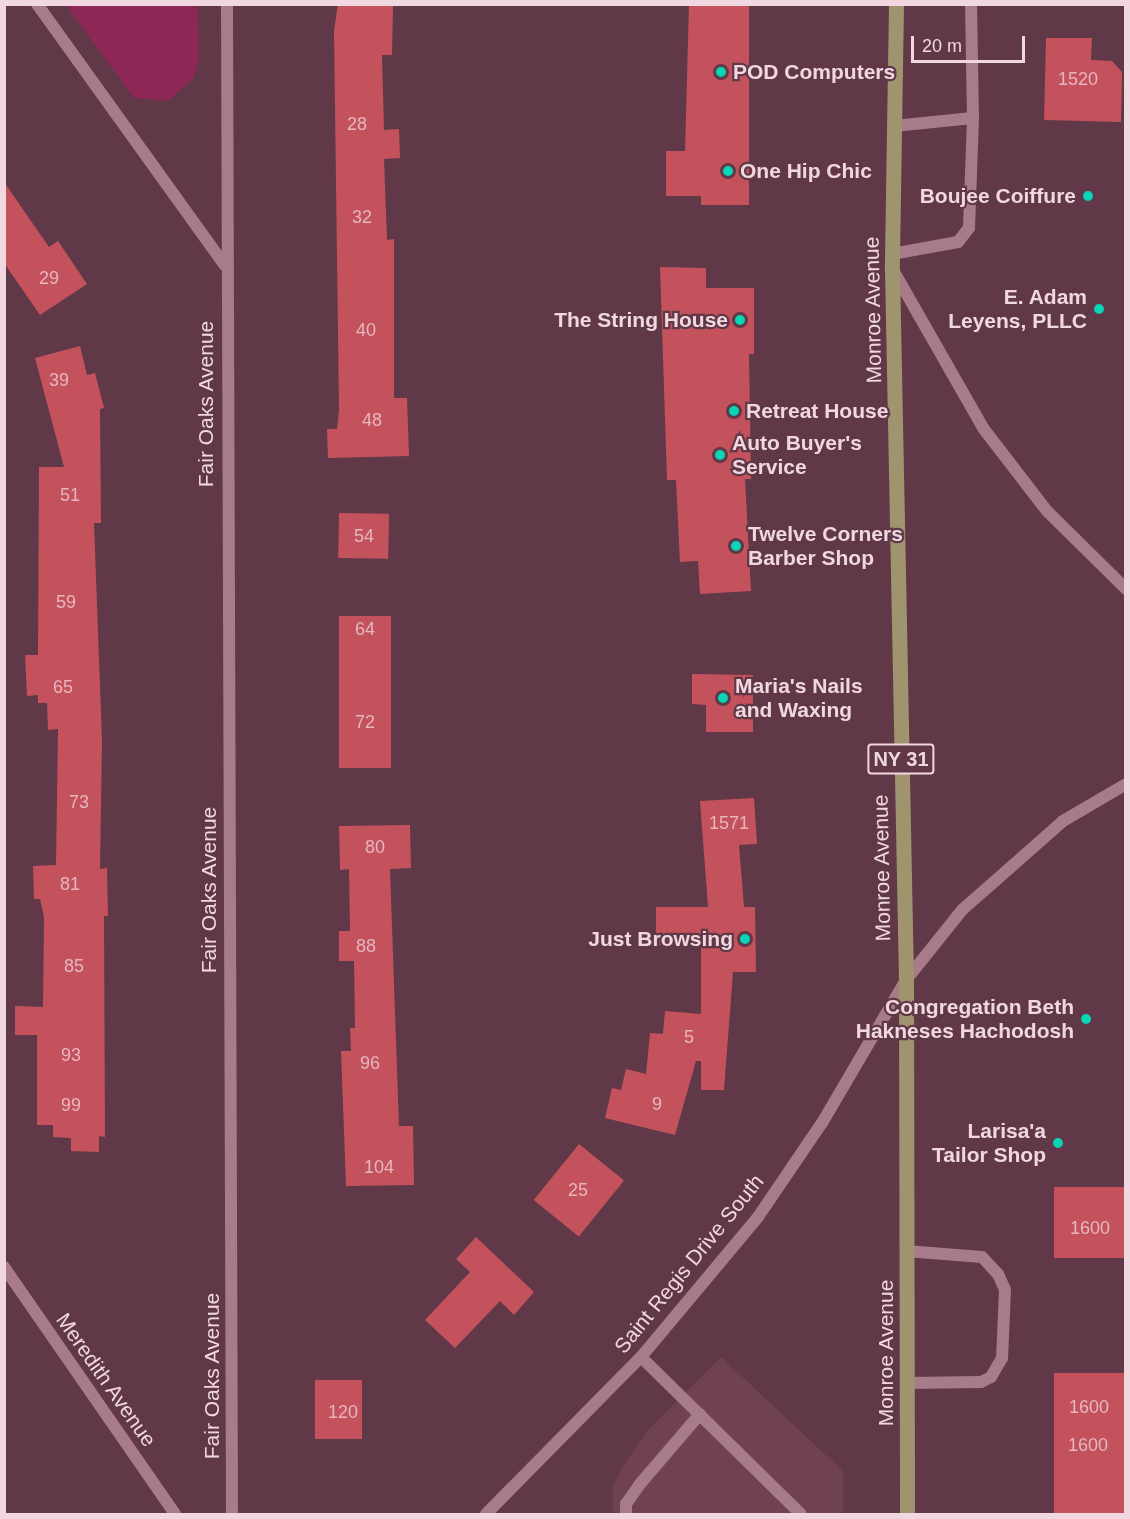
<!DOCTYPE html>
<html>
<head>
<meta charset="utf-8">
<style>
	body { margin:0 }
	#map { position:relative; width:1130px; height:1519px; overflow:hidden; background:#603847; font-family:Arial,sans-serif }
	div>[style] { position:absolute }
	.built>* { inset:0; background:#704153 }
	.green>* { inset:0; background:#8d2755 }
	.building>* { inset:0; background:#c4525d; transform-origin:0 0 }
	.service>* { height:12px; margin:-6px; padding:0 6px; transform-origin:6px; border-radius:6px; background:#a87b8a }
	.minor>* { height:12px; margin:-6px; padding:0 6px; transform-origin:6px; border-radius:6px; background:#a87b8a }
	.primary>* { height:15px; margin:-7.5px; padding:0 7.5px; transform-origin:7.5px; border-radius:7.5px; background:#9f946e }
	.dots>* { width:16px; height:16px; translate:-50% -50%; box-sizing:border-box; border:3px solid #603847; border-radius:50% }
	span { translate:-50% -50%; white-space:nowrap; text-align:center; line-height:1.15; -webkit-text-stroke:4.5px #603847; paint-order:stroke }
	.number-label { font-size:18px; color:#e6b6bf }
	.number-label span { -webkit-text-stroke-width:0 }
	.shield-label span { padding:2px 4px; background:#603847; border:2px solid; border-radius:4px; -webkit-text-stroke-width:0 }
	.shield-label { font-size:20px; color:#f1d8e0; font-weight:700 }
	.poi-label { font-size:21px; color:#f1d8e0; font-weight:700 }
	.left { translate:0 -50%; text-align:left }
	.right { translate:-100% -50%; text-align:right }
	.street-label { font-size:21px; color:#f1d8e0 }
	.frame { position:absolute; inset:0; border:6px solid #f1d8e0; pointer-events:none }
	.scale { position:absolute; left:911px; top:36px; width:114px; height:27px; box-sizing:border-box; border:3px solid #f1d8e0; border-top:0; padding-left:8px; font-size:18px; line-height:21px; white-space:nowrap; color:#f1d8e0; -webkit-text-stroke:4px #603847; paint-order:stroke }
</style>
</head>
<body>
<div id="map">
	<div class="built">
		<div style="clip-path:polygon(721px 1357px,843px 1471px,843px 1514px,613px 1514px,613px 1487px,622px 1468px,649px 1429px)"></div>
	</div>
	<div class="green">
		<div style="clip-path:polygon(66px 5px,198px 5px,199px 61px,194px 78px,168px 101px,134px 98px)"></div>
	</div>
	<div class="building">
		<div style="clip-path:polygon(338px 4px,393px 4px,392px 55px,382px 55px,384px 130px,399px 129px,400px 158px,384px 159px,387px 240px,394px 239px,394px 398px,407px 398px,409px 456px,328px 458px,327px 429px,337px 429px,339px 410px,334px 31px)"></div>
		<div style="clip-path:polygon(689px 4px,749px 4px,749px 205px,701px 205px,701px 196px,666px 196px,666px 151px,685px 151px)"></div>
		<div style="clip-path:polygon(1046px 38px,1092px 38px,1091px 60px,1112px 61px,1122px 72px,1121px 122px,1044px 120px)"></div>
		<div style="clip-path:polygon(4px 182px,49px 247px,58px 241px,87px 284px,40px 315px,4px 263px)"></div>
		<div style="clip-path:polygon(660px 267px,706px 268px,706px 288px,754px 288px,754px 354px,749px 354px,751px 479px,745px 479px,751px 591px,700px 594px,698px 561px,680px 562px,676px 480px,667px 480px)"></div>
		<div style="clip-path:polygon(80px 346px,87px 375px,95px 373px,104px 408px,100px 409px,101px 523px,94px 523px,102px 740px,100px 869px,107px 868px,108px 916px,104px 916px,105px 1137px,99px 1136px,99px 1152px,71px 1151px,71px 1138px,53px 1137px,53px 1125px,37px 1125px,37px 1035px,15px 1035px,15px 1006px,43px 1007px,44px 917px,40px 899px,34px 899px,33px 866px,56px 865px,58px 729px,48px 730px,47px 703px,38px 703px,38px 695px,27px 696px,25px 655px,38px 655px,39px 467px,64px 467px,35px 358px)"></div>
		<div style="left:339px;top:513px;width:50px;height:45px;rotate:1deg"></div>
		<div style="left:339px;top:616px;width:52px;height:152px"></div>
		<div style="clip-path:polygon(692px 674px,753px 675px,753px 732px,706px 732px,706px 705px,692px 704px)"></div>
		<div style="clip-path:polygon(754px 798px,757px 844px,739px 845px,744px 907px,755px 907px,756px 972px,733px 972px,724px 1090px,701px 1090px,701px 1061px,696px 1061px,675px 1135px,605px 1118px,612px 1088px,621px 1090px,626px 1069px,646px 1074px,650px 1033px,663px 1034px,665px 1011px,701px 1014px,701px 945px,656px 945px,656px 907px,708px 907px,700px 801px)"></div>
		<div style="clip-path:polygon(410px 825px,411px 868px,390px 869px,399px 1126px,413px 1126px,414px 1185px,346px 1186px,341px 1051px,351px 1051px,350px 1028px,355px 1028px,354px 961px,339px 961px,339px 931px,350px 931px,349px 869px,340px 870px,339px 826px)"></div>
		<div style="left:579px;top:1144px;width:58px;height:72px;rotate:39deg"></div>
		<div style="left:1125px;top:1187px;width:71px;height:71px;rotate:90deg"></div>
		<div style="clip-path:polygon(476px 1237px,534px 1292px,514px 1315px,500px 1301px,455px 1348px,425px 1320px,470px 1272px,456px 1259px)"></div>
		<div style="left:1125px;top:1373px;width:142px;height:71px;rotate:90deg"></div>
		<div style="left:315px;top:1380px;width:47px;height:59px"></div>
	</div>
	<div class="service">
		<div style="left:894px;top:126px;width:79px;rotate:-5.8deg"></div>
		<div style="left:973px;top:118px;width:114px;rotate:-91deg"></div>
		<div style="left:892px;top:254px;width:67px;rotate:-10.3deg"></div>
		<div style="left:958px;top:242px;width:18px;rotate:-52deg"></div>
		<div style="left:969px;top:228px;width:110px;rotate:-87.9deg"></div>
		<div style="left:906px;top:1251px;width:76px;rotate:4.5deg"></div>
		<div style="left:982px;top:1257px;width:23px;rotate:47deg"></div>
		<div style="left:998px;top:1274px;width:17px;rotate:66deg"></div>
		<div style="left:1005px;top:1290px;width:68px;rotate:92.5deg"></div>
		<div style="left:1002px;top:1358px;width:22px;rotate:120deg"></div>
		<div style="left:991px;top:1377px;width:11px;rotate:153deg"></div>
		<div style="left:981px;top:1382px;width:74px;rotate:179.2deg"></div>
		<div style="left:641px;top:1357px;width:224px;rotate:44.5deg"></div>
		<div style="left:626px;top:1514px;width:10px;rotate:-90deg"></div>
		<div style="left:626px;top:1504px;width:24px;rotate:-55deg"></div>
		<div style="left:640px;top:1484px;width:92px;rotate:-49.4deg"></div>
	</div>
	<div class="minor">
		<div style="left:37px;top:4px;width:322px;rotate:54.3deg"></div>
		<div style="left:227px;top:4px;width:1510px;rotate:89.81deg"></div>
		<div style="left:893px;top:270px;width:182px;rotate:60.3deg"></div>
		<div style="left:983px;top:428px;width:105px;rotate:52.4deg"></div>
		<div style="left:1047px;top:511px;width:111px;rotate:44.6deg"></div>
		<div style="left:4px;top:1267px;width:300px;rotate:55.3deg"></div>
		<div style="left:486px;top:1514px;width:221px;rotate:-45.4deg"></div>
		<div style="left:641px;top:1357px;width:182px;rotate:-50.1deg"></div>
		<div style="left:758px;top:1217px;width:114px;rotate:-55.8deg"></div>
		<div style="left:822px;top:1123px;width:166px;rotate:-59.6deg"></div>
		<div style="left:906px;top:980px;width:90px;rotate:-51.3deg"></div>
		<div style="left:962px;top:910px;width:135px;rotate:-41.4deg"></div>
		<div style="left:1063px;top:821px;width:73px;rotate:-30.4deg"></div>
	</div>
	<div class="primary">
		<div style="left:896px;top:4px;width:265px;rotate:90.9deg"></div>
		<div style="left:892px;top:269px;width:711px;rotate:88.87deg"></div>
		<div style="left:906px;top:980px;width:534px;rotate:89.89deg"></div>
	</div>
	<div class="dots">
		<div style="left:721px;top:72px;background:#07d5b6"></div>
		<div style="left:728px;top:171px;background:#07d5b6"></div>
		<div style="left:1088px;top:196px;background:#07d5b6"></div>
		<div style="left:1099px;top:309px;background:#07d5b6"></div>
		<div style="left:740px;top:320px;background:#07d5b6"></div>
		<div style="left:734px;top:411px;background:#07d5b6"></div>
		<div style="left:720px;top:455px;background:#07d5b6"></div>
		<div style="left:736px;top:546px;background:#07d5b6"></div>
		<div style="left:723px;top:698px;background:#07d5b6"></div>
		<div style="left:745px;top:939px;background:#07d5b6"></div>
		<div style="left:1086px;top:1019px;background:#07d5b6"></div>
		<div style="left:1058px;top:1143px;background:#07d5b6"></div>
	</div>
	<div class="number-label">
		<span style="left:1078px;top:79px">1520</span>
		<span style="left:357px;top:124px">28</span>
		<span style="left:362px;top:217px">32</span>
		<span style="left:49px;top:278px">29</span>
		<span style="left:366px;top:330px">40</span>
		<span style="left:59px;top:380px">39</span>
		<span style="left:372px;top:420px">48</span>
		<span style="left:70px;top:495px">51</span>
		<span style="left:364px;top:536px">54</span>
		<span style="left:66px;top:602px">59</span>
		<span style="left:365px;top:629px">64</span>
		<span style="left:63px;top:687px">65</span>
		<span style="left:365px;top:722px">72</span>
		<span style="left:79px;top:802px">73</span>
		<span style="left:729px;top:823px">1571</span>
		<span style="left:375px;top:847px">80</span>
		<span style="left:70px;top:884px">81</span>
		<span style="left:366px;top:946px">88</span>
		<span style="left:74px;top:966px">85</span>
		<span style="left:689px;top:1037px">5</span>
		<span style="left:71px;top:1055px">93</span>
		<span style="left:370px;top:1063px">96</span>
		<span style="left:657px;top:1104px">9</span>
		<span style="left:71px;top:1105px">99</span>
		<span style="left:379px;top:1167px">104</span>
		<span style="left:578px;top:1190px">25</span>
		<span style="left:1090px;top:1228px">1600</span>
		<span style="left:1089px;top:1407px">1600</span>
		<span style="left:343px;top:1412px">120</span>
		<span style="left:1088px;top:1445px">1600</span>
	</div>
	<div class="shield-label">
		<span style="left:901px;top:759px">NY 31</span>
	</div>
	<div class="poi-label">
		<span class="left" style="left:733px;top:72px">POD Computers</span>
		<span class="left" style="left:740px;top:171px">One Hip Chic</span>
		<span class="right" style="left:1076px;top:196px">Boujee Coiffure</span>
		<span class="right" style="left:1087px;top:309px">E. Adam<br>Leyens, PLLC</span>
		<span class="right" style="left:728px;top:320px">The String House</span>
		<span class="left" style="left:746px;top:411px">Retreat House</span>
		<span class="left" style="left:732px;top:455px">Auto Buyer's<br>Service</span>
		<span class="left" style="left:748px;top:546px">Twelve Corners<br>Barber Shop</span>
		<span class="left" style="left:735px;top:698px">Maria's Nails<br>and Waxing</span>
		<span class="right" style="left:733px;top:939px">Just Browsing</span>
		<span class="right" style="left:1074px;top:1019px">Congregation Beth<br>Hakneses Hachodosh</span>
		<span class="right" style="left:1046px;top:1143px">Larisa'a<br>Tailor Shop</span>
	</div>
	<div class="street-label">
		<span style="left:873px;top:310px;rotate:-91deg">Monroe Avenue</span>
		<span style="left:206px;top:404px;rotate:-90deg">Fair Oaks Avenue</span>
		<span style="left:882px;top:868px;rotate:-91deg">Monroe Avenue</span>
		<span style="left:209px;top:890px;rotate:-90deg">Fair Oaks Avenue</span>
		<span style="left:689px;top:1264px;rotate:-51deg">Saint Regis Drive South</span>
		<span style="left:886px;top:1353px;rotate:-90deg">Monroe Avenue</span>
		<span style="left:212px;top:1376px;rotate:-90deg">Fair Oaks Avenue</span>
		<span style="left:106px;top:1380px;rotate:55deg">Meredith Avenue</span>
	</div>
	<div class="frame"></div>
	<div class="scale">20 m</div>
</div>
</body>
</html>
